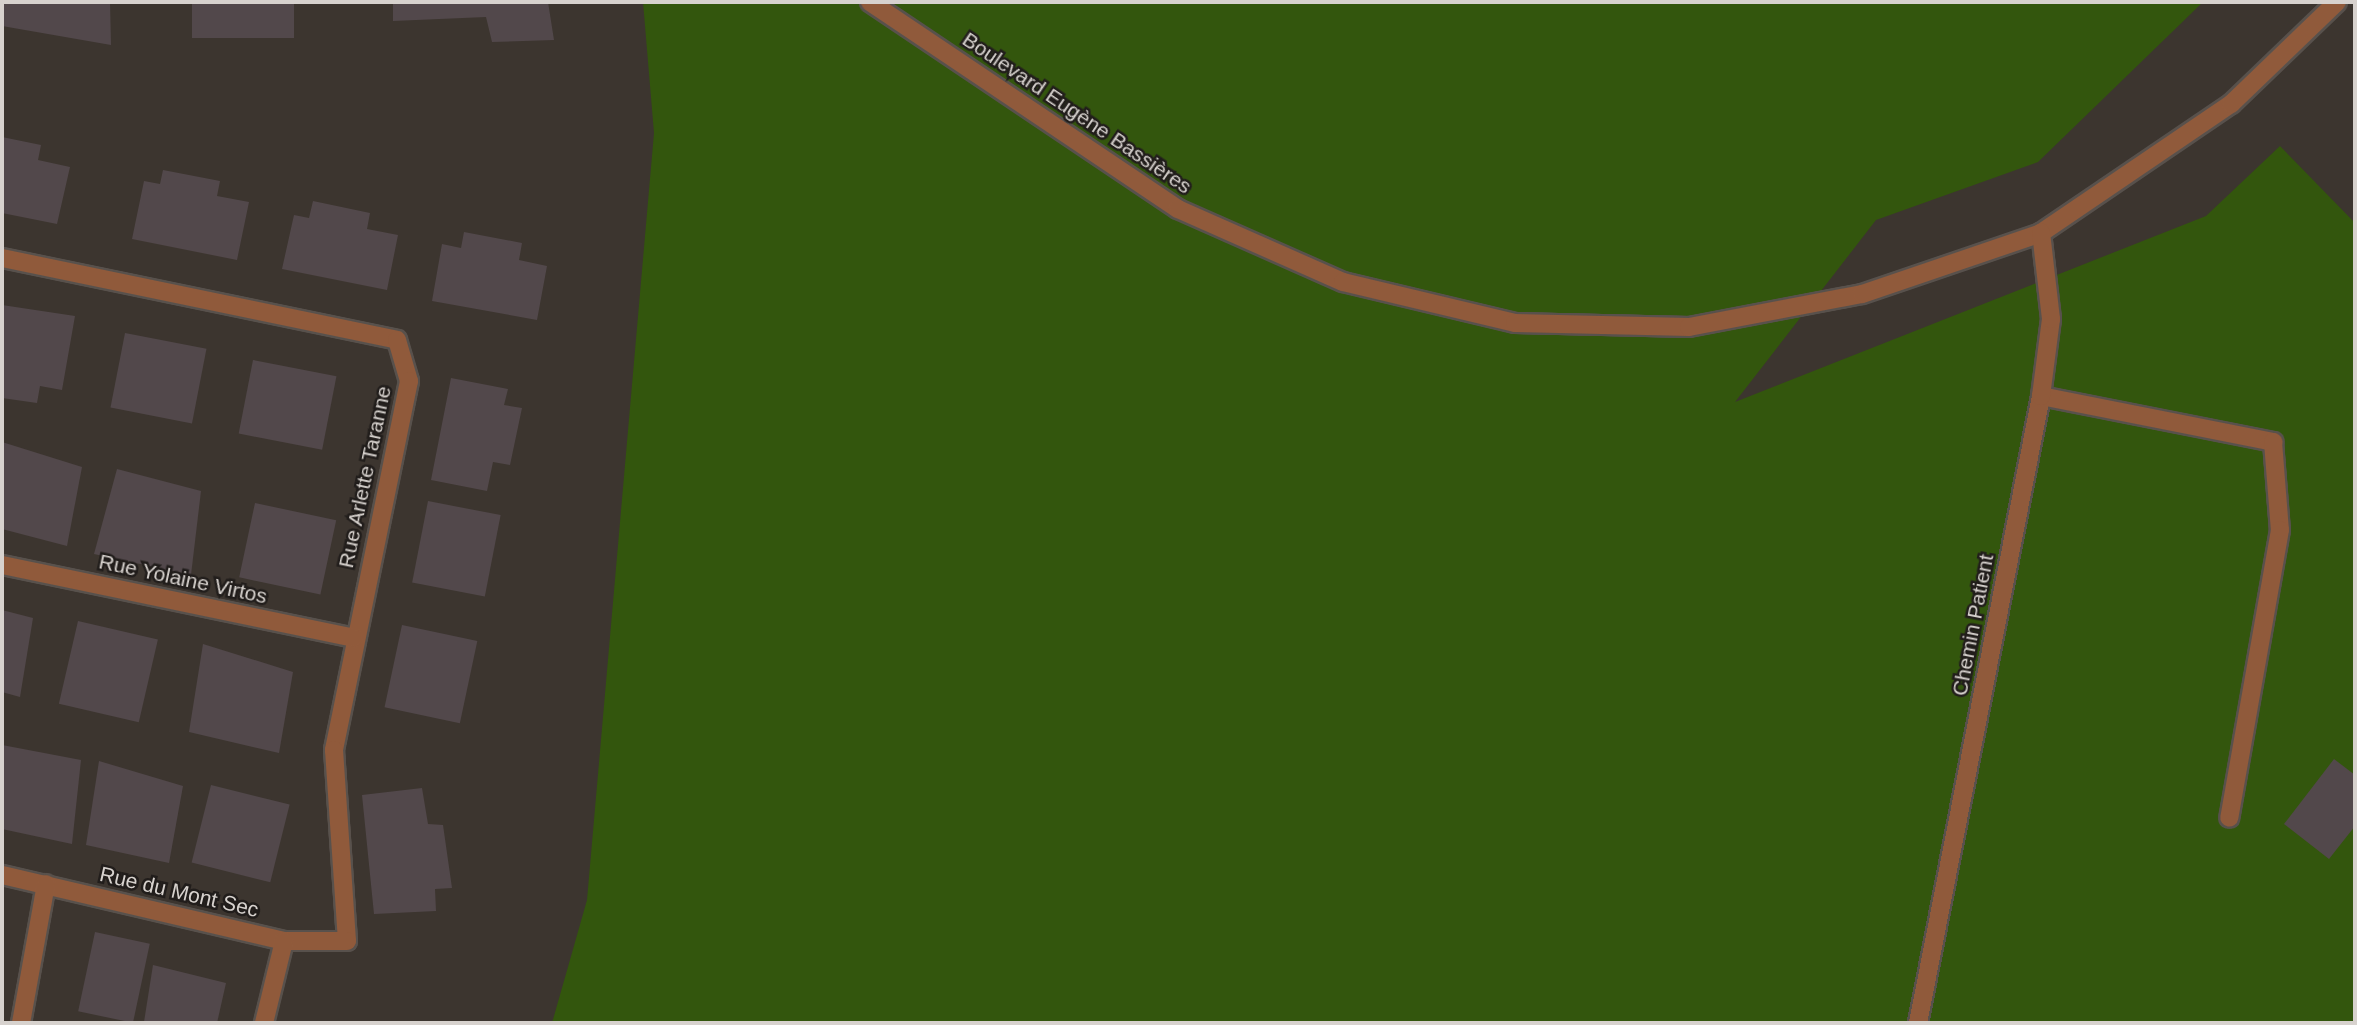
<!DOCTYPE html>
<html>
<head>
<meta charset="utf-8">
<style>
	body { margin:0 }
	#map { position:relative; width:2357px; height:1025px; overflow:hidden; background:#3c352f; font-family:Helvetica,sans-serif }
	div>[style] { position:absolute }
	.green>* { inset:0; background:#33560d }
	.building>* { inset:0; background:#52484b; transform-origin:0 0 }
	.roads { filter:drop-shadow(2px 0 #58514c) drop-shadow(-2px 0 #58514c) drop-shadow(0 2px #58514c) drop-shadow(0 -2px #58514c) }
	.minor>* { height:18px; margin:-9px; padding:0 9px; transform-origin:9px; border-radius:9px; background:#905a3b }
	span { translate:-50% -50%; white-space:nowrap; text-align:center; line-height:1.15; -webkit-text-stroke:5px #211d1b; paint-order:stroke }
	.street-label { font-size:21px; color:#d7d2ce }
	.frame { position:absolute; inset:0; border:4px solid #d7d2ce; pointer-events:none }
</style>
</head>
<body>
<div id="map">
	<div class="green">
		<div style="clip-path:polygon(643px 2px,2203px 2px,2038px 162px,1876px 220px,1735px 402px,2206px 216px,2280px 146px,2355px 223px,2355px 1023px,552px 1023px,587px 900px,654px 133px)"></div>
	</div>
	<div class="building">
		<div style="clip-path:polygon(2px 2px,110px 2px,111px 45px,2px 26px)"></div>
		<div style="left:192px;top:2px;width:102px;height:36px"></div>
		<div style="clip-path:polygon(393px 2px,548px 2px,554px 40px,492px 42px,486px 17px,393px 21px)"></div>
		<div style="clip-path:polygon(2px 137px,41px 145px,38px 160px,70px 167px,57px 224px,2px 213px)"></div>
		<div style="clip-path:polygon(163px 170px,220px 181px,217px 196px,249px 202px,237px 260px,132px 239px,144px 181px,160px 184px)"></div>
		<div style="clip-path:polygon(313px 201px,370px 213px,367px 229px,398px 235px,387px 290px,282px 269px,294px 215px,309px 218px)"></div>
		<div style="clip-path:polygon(464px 232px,522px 243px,519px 260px,547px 266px,537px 320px,432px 301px,442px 244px,461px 248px)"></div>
		<div style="clip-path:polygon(2px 305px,75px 316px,62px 390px,40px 386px,37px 403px,2px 398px)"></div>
		<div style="left:125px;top:333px;width:83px;height:76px;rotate:11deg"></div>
		<div style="left:253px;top:360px;width:85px;height:75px;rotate:11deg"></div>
		<div style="clip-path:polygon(451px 378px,508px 389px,504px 405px,522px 408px,510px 465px,493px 462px,487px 491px,431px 480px)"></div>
		<div style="clip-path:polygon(2px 442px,82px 467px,67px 546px,2px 529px)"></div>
		<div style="clip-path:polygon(117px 469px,201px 491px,191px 575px,94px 554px)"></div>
		<div style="left:428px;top:501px;width:74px;height:83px;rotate:11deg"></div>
		<div style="left:255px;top:503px;width:83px;height:76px;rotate:12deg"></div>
		<div style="clip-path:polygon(2px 610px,33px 618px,20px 697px,2px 692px)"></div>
		<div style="left:78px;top:621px;width:82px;height:85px;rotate:13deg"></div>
		<div style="left:402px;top:625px;width:77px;height:84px;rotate:12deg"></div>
		<div style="clip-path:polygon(203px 644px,293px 672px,279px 753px,189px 732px)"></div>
		<div style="clip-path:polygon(2px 745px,81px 760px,72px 844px,2px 829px)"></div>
		<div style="clip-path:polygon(2334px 759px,2355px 775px,2355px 826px,2329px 859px,2284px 824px)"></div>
		<div style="clip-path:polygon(99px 761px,183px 786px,169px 863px,86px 845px)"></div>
		<div style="left:211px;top:785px;width:81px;height:80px;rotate:14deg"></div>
		<div style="clip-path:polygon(422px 788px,428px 824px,443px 825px,452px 888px,435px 889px,436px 911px,374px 914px,362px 795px)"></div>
		<div style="left:95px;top:932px;width:56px;height:81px;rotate:12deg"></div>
		<div style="clip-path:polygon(153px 965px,226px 983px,217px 1023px,144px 1022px)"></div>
	</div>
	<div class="roads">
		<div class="minor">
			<div style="left:870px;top:2px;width:371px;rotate:33.9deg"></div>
			<div style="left:1178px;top:209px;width:180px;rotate:23.9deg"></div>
			<div style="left:1343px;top:282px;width:177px;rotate:13.4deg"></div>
			<div style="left:1515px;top:323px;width:174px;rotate:1.3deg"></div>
			<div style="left:1689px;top:327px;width:176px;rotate:-10.8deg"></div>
			<div style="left:1862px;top:294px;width:189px;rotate:-18.8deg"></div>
			<div style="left:2041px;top:233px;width:230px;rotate:-34.2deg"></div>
			<div style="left:2231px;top:104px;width:147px;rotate:-43.9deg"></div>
			<div style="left:2px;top:258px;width:403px;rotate:11.7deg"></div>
			<div style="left:397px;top:340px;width:43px;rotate:73.7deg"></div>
			<div style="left:409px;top:381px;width:377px;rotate:101.5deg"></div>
			<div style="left:334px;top:750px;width:191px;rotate:86.1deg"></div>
			<div style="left:347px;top:941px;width:63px;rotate:180deg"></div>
			<div style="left:284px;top:941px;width:290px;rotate:-166.8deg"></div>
			<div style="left:2041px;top:396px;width:237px;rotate:11.2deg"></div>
			<div style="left:2273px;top:442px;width:88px;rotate:85.5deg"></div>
			<div style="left:2280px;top:530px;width:292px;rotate:100deg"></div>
			<div style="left:2px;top:565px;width:359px;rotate:11.7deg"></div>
			<div style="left:21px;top:1023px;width:141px;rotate:-79.8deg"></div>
			<div style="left:264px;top:1023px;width:84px;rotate:-76.3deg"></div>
			<div style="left:1918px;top:1023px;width:639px;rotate:-78.9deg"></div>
			<div style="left:2041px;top:396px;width:78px;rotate:-82.6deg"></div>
			<div style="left:2051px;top:319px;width:87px;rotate:-96.6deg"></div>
		</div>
	</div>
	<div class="street-label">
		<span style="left:1077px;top:113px;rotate:34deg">Boulevard Eugène Bassières</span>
		<span style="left:365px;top:477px;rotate:-78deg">Rue Arlette Taranne</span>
		<span style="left:183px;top:579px;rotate:12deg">Rue Yolaine Virtos</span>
		<span style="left:1973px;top:625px;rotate:-79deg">Chemin Patient</span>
		<span style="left:179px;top:892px;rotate:13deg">Rue du Mont Sec</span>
	</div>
	<div class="frame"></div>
</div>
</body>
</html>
